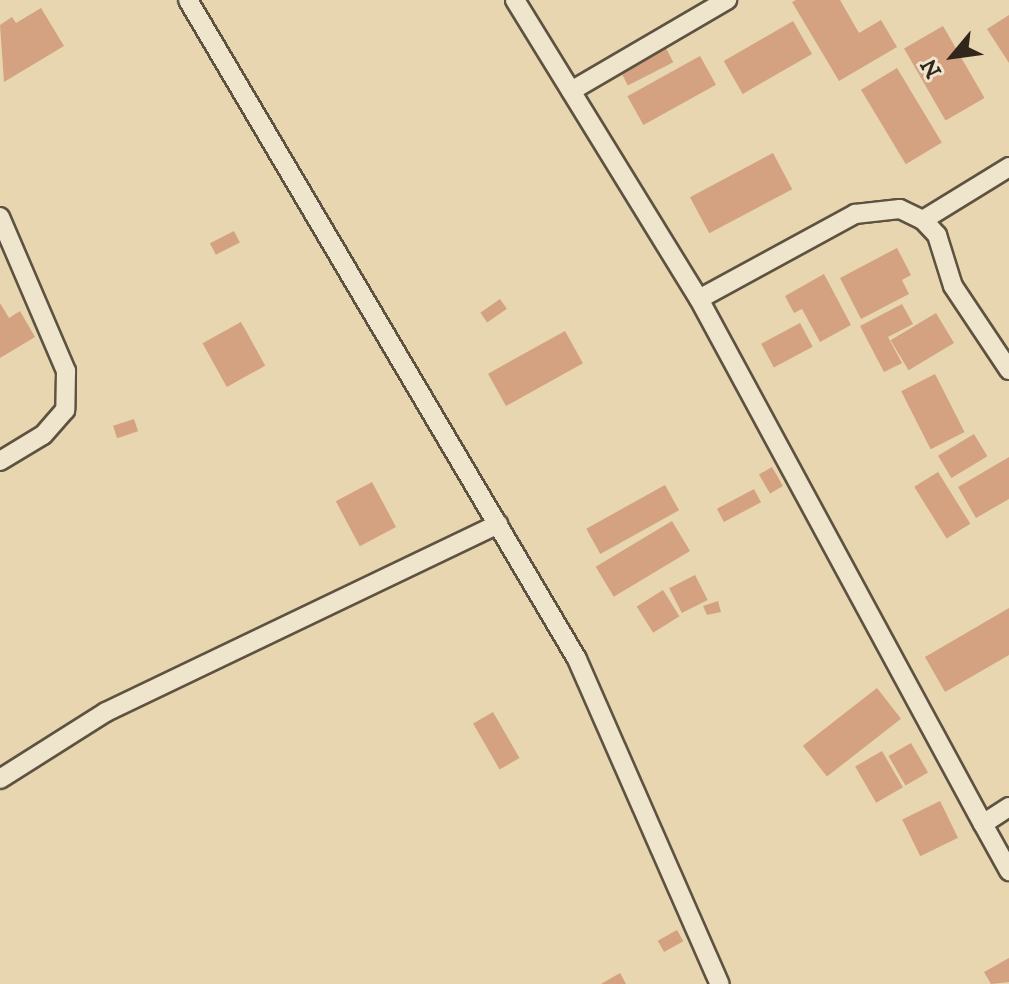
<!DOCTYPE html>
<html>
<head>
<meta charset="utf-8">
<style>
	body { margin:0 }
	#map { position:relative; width:1009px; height:984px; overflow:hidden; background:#e7d6b0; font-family:"IM FELL DW Pica",serif }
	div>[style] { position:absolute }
	.building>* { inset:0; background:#d4a281; transform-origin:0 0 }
	.roads { filter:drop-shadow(2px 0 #5e5240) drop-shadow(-2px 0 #5e5240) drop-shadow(0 2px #5e5240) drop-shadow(0 -2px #5e5240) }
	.minor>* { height:18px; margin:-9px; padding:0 9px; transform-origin:9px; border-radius:9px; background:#efe4cc }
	span { translate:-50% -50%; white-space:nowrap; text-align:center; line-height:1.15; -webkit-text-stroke:7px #efe4cc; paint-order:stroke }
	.north { position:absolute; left:913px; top:16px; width:80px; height:80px; -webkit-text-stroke:6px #efe4cc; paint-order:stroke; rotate:241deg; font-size:22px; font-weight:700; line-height:32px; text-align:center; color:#31261b }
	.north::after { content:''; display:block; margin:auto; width:28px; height:36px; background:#31261b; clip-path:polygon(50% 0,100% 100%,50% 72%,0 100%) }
</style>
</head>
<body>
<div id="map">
	<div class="building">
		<div style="clip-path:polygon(796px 0,840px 0,859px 33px,881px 20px,897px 47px,839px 81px,792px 2px)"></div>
		<div style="clip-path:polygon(41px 8px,64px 46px,4px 82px,0 25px,12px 17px,16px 23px)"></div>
		<div style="clip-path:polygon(1009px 15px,1009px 63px,987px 29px)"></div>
		<div style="left:793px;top:21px;width:38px;height:80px;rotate:60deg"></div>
		<div style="left:943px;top:26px;width:83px;height:45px;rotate:60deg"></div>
		<div style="left:666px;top:48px;width:16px;height:51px;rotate:63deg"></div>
		<div style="left:700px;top:56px;width:33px;height:83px;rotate:61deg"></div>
		<div style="left:897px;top:68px;width:87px;height:42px;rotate:59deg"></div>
		<div style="left:773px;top:153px;width:41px;height:94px;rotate:62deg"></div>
		<div style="left:234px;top:231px;width:13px;height:27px;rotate:63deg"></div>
		<div style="clip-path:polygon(897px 248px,911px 275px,902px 280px,909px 294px,861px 319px,840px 278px)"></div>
		<div style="clip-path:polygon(824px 274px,851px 325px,820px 342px,802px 309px,794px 313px,785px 296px)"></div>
		<div style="left:500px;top:299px;width:12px;height:24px;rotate:55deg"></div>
		<div style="clip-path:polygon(0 303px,9px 318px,20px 311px,35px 337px,0 358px)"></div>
		<div style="clip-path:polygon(902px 304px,913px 324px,888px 337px,902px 363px,884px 372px,860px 326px)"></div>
		<div style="left:936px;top:313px;width:35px;height:53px;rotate:59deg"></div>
		<div style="left:241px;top:322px;width:50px;height:44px;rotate:61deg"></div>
		<div style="left:800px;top:323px;width:27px;height:44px;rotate:62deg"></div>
		<div style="left:565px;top:331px;width:37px;height:88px;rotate:61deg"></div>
		<div style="left:935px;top:374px;width:65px;height:38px;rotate:63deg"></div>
		<div style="left:134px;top:419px;width:13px;height:22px;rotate:72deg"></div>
		<div style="left:974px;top:434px;width:26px;height:42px;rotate:59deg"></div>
		<div style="clip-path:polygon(1009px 457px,1009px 499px,976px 518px,958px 487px)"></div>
		<div style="left:772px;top:467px;width:22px;height:15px;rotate:60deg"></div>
		<div style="left:938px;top:472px;width:61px;height:28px;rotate:58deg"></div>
		<div style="left:372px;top:482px;width:51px;height:41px;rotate:62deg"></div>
		<div style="left:665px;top:485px;width:29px;height:90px;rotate:61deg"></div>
		<div style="left:754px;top:489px;width:15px;height:42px;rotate:62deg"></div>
		<div style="left:672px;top:521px;width:35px;height:89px;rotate:59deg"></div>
		<div style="left:695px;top:575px;width:28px;height:29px;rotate:63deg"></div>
		<div style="left:663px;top:590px;width:31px;height:31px;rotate:58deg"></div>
		<div style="clip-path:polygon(718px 601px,721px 612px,707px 615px,703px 606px)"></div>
		<div style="clip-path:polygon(1009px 608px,1009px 655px,945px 692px,925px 657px)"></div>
		<div style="left:877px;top:688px;width:39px;height:94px;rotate:52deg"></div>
		<div style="left:493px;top:712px;width:53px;height:23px;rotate:60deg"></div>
		<div style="left:911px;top:743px;width:34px;height:26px;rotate:60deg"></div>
		<div style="left:882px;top:751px;width:42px;height:31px;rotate:60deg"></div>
		<div style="left:940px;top:801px;width:41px;height:42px;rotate:64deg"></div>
		<div style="left:677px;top:930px;width:13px;height:22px;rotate:61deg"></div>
		<div style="clip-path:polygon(1009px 958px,1009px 982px,991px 984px,984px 972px)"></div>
		<div style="clip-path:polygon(620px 973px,626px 984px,601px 984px)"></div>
	</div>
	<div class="roads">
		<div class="minor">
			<div style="left:188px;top:0;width:765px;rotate:59.45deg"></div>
			<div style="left:577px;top:659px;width:355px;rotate:66.3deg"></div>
			<div style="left:515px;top:0;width:351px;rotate:58.4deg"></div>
			<div style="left:699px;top:299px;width:597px;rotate:61.59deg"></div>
			<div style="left:571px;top:91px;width:181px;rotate:-30.3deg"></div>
			<div style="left:0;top:217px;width:168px;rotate:66.8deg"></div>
			<div style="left:66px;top:371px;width:39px;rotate:91deg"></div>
			<div style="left:65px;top:410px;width:33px;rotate:131deg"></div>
			<div style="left:43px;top:435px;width:50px;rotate:148.8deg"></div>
			<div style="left:923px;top:220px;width:101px;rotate:-31.6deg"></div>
			<div style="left:699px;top:299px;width:178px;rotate:-28.6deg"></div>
			<div style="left:855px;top:214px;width:45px;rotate:-6.3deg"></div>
			<div style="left:900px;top:209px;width:25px;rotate:26deg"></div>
			<div style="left:923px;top:220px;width:21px;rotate:47deg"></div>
			<div style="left:937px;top:235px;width:53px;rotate:72.6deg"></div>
			<div style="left:953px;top:286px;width:101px;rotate:56.3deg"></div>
			<div style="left:0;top:779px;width:125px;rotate:-32.3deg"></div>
			<div style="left:106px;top:712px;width:435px;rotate:-25.6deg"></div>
			<div style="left:1009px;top:807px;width:31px;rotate:147deg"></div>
			<div style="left:983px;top:824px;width:54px;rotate:61deg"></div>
		</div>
	</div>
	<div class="north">N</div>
</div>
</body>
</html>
